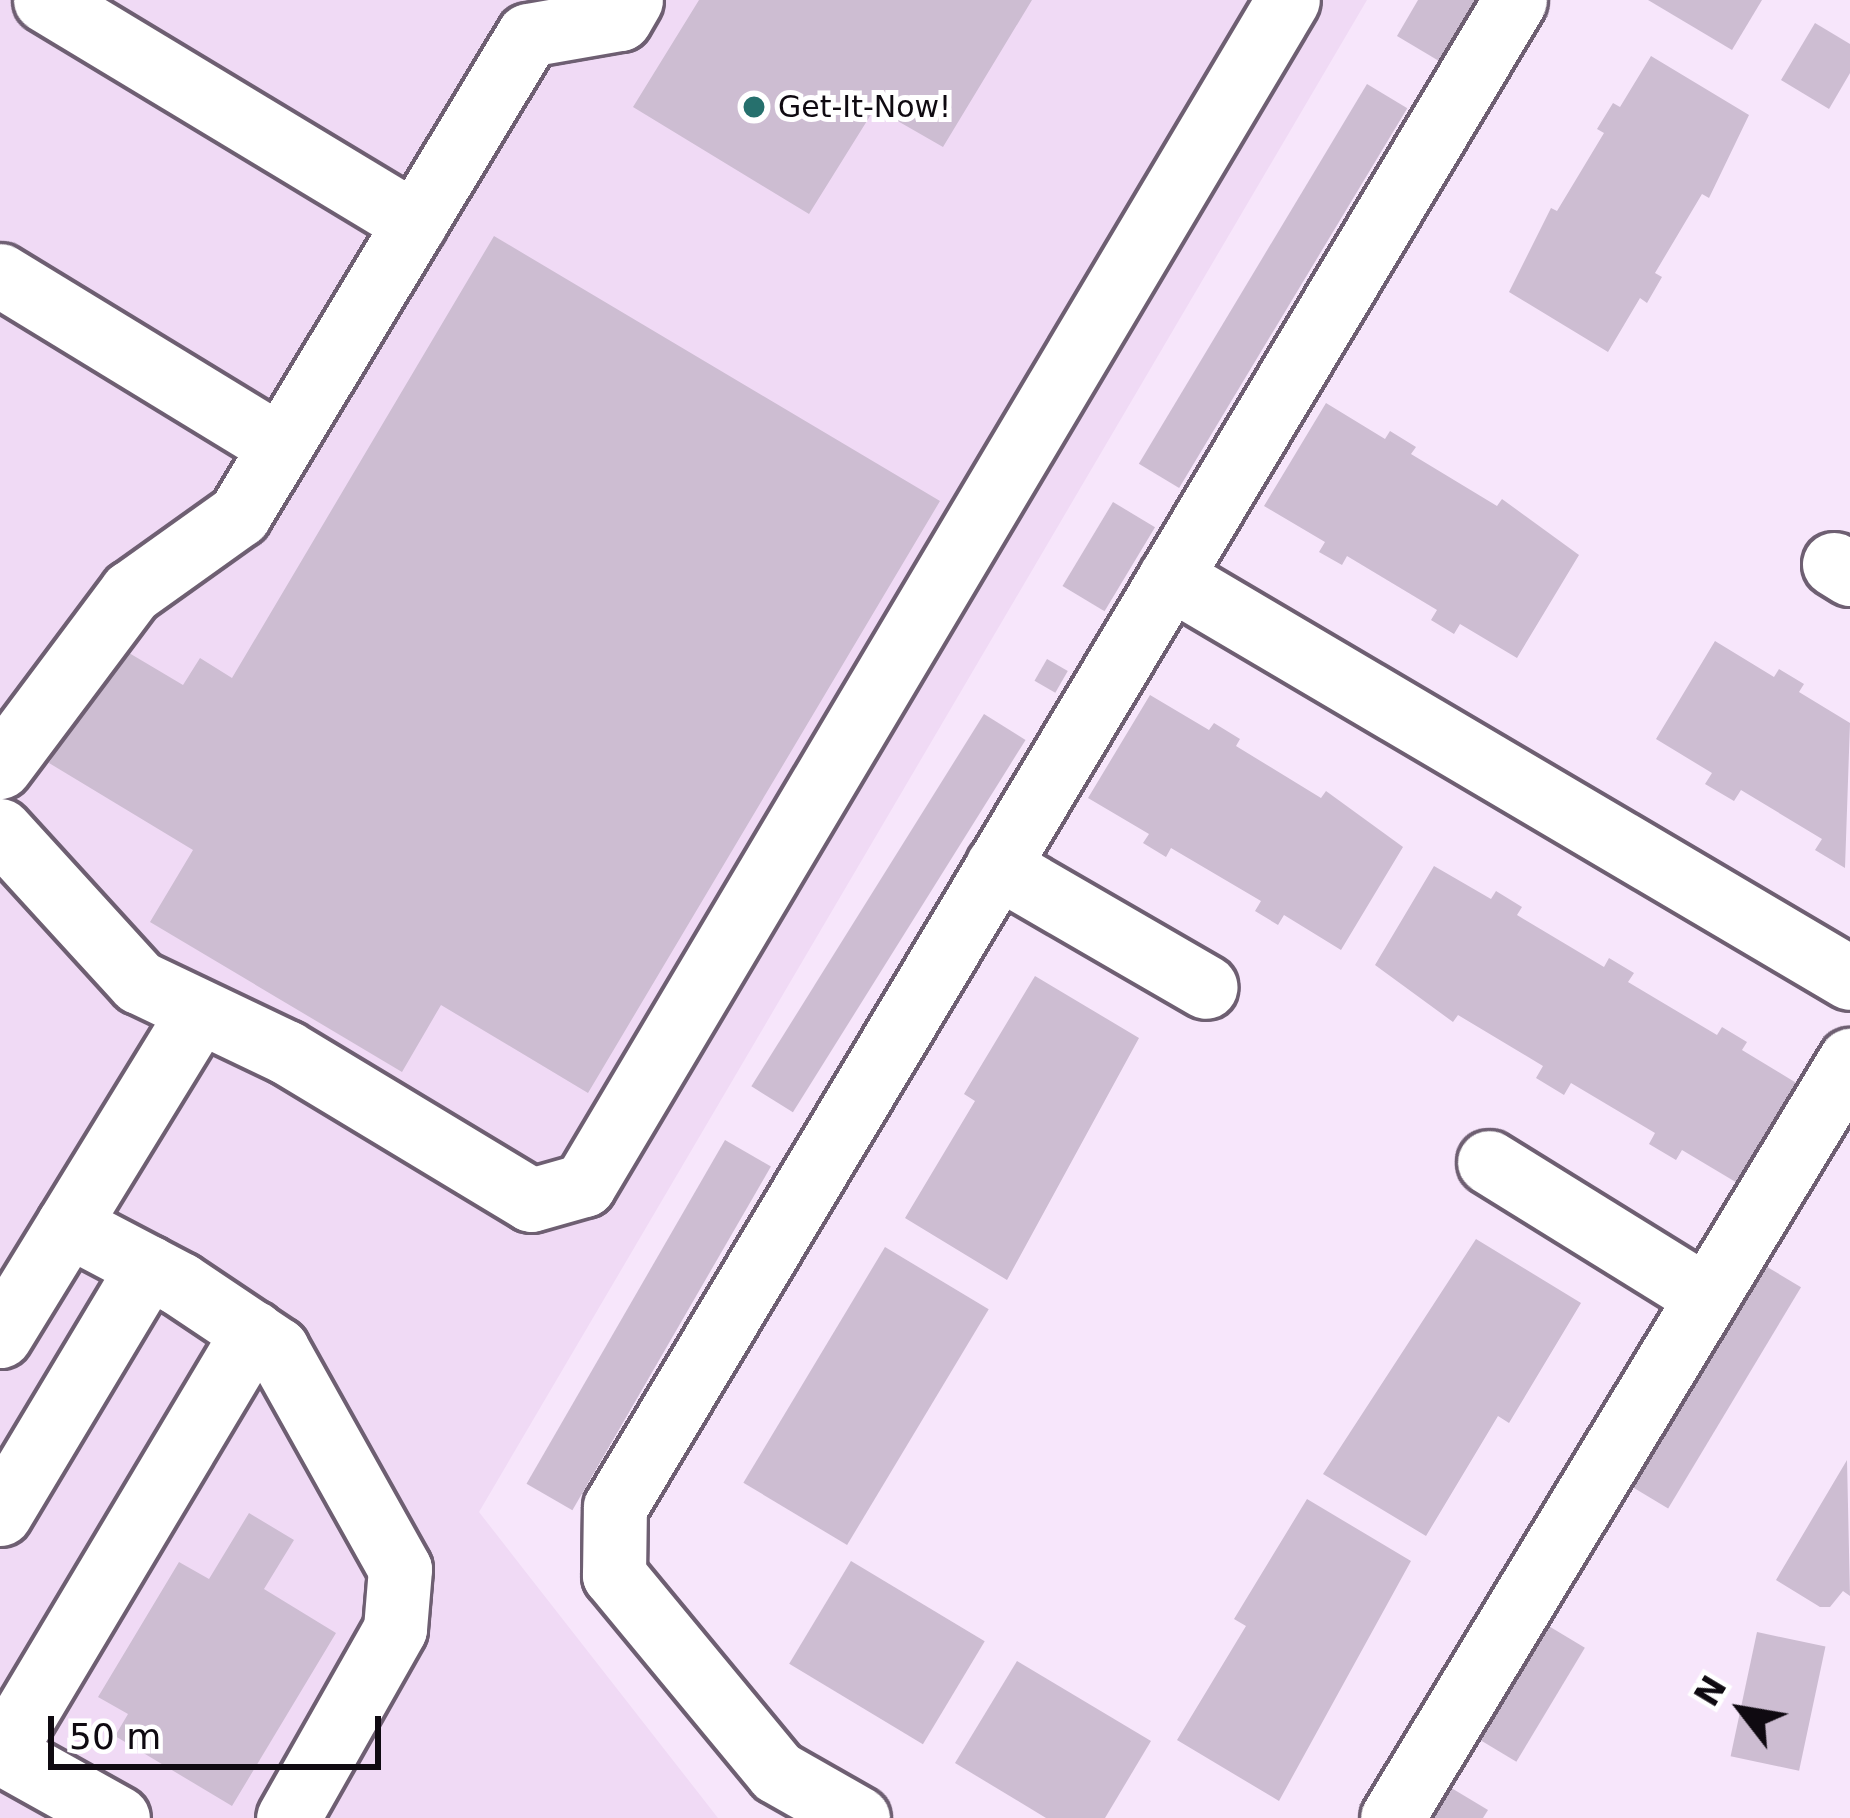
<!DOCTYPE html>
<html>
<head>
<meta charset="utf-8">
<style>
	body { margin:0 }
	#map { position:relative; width:1850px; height:1818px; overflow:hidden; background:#f7e6fb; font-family:"DejaVu Sans",sans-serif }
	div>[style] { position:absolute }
	.built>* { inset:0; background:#f0daf5 }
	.building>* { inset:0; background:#cdbdd2; transform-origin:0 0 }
	.roads { filter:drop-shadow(3px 0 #6e5f72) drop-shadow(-3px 0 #6e5f72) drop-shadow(0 3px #6e5f72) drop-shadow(0 -3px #6e5f72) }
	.minor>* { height:63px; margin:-31.5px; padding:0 31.5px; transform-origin:31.5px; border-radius:31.5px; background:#fff }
	.dots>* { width:33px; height:33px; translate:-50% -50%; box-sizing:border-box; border:6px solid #fff; border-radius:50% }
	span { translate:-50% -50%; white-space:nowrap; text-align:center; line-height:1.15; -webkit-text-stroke:10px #fff; paint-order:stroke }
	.poi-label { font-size:30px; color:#0f0a11 }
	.left { translate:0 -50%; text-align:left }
	.north { position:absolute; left:1682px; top:1650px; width:120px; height:120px; -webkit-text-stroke:9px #fff; paint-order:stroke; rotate:301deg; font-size:33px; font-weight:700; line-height:48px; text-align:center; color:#0f0a11 }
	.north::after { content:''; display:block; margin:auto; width:42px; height:54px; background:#0f0a11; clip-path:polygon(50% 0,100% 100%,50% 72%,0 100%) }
	.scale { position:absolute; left:48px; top:1716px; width:333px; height:54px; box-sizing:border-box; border:6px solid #0f0a11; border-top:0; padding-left:15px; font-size:36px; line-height:42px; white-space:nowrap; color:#0f0a11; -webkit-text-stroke:9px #fff; paint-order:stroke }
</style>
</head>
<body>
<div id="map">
	<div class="built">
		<div style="clip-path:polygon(0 0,1367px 0,479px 1512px,718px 1818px,0 1818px)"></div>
	</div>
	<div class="building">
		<div style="clip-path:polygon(699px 0,1032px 0,943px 147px,875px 108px,809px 214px,633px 107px)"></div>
		<div style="clip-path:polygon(1418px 0,1476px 0,1439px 61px,1397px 36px)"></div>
		<div style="clip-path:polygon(1648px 0,1762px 0,1732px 50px)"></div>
		<div style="clip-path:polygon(1815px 23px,1850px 44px,1850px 73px,1829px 109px,1781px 80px)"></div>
		<div style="clip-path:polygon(1651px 56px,1749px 115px,1709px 198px,1702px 194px,1655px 273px,1662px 277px,1647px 303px,1640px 298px,1608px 352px,1509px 292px,1551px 208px,1557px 211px,1604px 133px,1597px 129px,1613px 103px,1620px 107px)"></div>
		<div style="left:1367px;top:84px;width:47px;height:443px;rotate:31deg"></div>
		<div style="clip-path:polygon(494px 236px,940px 501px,588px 1093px,441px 1005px,402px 1072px,150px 922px,193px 850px,49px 763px,119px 647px,183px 685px,200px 658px,232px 678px)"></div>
		<div style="clip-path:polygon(1326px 403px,1385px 439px,1390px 431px,1416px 447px,1411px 454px,1497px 506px,1502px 499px,1579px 555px,1517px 658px,1460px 624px,1454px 634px,1431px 620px,1437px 610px,1347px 556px,1342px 565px,1319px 552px,1325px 542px,1264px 506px)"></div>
		<div style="left:1113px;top:502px;width:49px;height:98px;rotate:31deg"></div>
		<div style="clip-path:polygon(1715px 641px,1774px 677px,1779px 669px,1804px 684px,1799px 692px,1850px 723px,1845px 868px,1815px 850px,1822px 839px,1741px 790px,1734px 801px,1705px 784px,1712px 773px,1656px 739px)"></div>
		<div style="left:1047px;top:659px;width:24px;height:25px;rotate:30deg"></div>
		<div style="clip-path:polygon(1150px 695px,1209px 730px,1214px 723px,1240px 739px,1236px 746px,1321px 798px,1326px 791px,1403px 847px,1341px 950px,1284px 915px,1278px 925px,1255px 911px,1261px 901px,1171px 848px,1166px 857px,1143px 843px,1149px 834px,1088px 798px)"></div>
		<div style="left:984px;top:714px;width:49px;height:439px;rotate:32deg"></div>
		<div style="clip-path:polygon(1434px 866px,1491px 899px,1496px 891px,1522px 907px,1517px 915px,1604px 967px,1609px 958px,1634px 973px,1628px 982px,1717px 1035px,1722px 1027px,1747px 1042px,1742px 1050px,1798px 1084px,1739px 1184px,1682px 1150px,1676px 1160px,1649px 1144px,1655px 1133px,1571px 1083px,1564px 1095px,1536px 1078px,1543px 1066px,1458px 1015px,1453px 1022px,1375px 965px)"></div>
		<div style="clip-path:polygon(1035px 976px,1139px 1038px,1007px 1280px,905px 1218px,975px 1101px,964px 1094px)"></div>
		<div style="left:725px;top:1140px;width:53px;height:397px;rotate:30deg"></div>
		<div style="clip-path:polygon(1476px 1239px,1581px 1303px,1509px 1423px,1498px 1416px,1426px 1536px,1323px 1474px)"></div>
		<div style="left:885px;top:1247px;width:121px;height:275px;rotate:31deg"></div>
		<div style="left:1759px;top:1262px;width:49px;height:258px;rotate:31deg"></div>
		<div style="clip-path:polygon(1847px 1460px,1850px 1596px,1843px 1591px,1830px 1607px,1820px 1607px,1776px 1580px)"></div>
		<div style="clip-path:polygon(1307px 1499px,1411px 1561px,1279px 1801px,1177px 1740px,1246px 1626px,1234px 1619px)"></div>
		<div style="clip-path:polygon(249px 1513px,294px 1540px,264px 1589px,336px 1633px,232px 1806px,115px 1736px,128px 1714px,98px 1697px,179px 1562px,209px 1579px)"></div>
		<div style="left:851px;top:1561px;width:156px;height:120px;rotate:31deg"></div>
		<div style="left:1542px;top:1622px;width:50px;height:133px;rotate:31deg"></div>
		<div style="left:1757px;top:1632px;width:70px;height:127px;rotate:12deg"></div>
		<div style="clip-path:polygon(1017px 1661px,1151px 1741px,1105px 1818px,1046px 1818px,955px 1763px)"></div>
		<div style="clip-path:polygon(1443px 1783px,1488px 1810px,1483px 1818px,1422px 1818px)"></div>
	</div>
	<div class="roads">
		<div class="minor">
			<div style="left:45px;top:0;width:432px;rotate:31.1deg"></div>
			<div style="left:0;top:275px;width:328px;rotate:31.4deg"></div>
			<div style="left:1834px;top:564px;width:19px;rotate:32deg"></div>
			<div style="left:1170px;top:577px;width:789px;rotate:30.53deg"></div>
			<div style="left:0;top:767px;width:219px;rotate:-53.2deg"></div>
			<div style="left:131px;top:592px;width:133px;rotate:-35.5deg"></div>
			<div style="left:239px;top:515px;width:560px;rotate:-58.95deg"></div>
			<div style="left:528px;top:35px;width:93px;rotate:-9.9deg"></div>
			<div style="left:620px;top:19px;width:22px;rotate:-60deg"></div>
			<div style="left:0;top:830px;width:206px;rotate:47.6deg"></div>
			<div style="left:139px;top:982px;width:163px;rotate:25.5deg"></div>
			<div style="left:286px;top:1052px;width:286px;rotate:31.1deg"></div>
			<div style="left:531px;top:1200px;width:55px;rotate:-15.8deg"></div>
			<div style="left:584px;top:1185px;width:1378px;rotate:-59.29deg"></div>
			<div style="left:997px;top:866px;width:241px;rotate:30.1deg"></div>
			<div style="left:1489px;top:1162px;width:256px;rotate:31.8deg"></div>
			<div style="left:68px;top:1225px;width:127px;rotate:27.8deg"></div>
			<div style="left:180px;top:1284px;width:117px;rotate:33.8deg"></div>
			<div style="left:277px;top:1349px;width:252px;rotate:60.8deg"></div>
			<div style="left:400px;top:1569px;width:60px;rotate:94.8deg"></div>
			<div style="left:395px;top:1629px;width:217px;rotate:119.5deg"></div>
			<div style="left:0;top:1336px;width:379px;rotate:-58.5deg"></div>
			<div style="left:0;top:1514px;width:288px;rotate:-59.1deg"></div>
			<div style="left:0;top:1752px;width:135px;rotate:29.2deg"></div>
			<div style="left:2px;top:1753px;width:490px;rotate:-59.2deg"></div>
			<div style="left:858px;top:1818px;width:93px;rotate:-150.4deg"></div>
			<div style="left:777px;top:1772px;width:256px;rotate:-129.6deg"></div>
			<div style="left:614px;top:1575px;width:68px;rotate:-89.2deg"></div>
			<div style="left:615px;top:1507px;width:1755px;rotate:-59.15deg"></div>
			<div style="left:1392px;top:1818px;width:886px;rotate:-58.86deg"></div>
		</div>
	</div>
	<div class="dots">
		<div style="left:754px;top:107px;background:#26706d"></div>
	</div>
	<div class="poi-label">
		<span class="left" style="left:778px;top:107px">Get-It-Now!</span>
	</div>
	<div class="north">N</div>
	<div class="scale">50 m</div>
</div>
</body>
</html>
